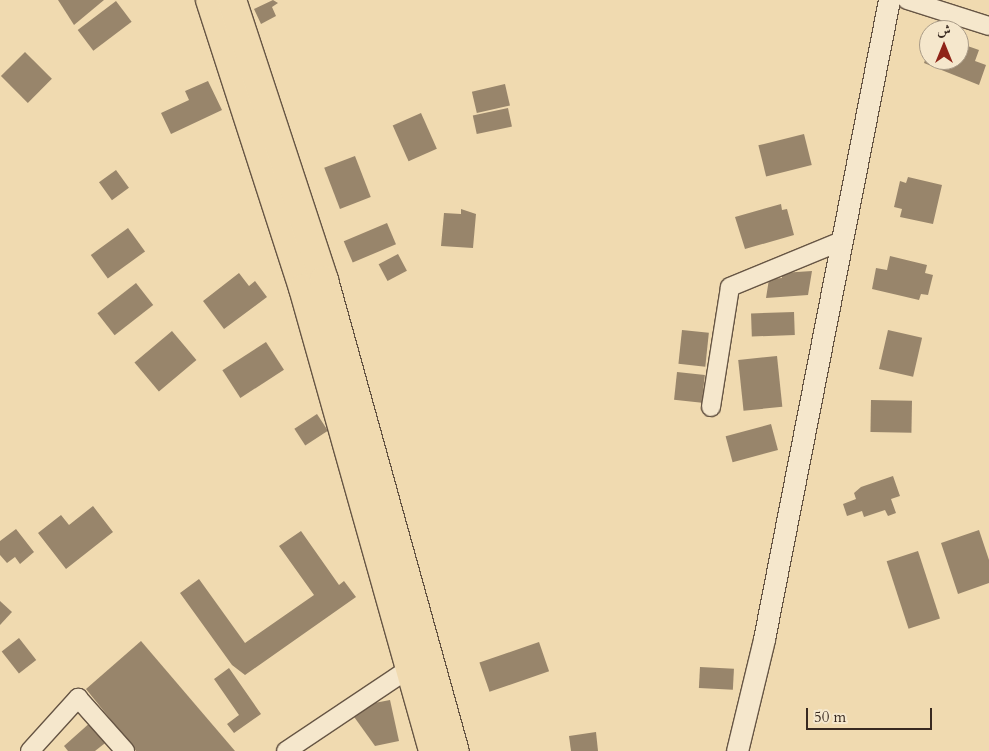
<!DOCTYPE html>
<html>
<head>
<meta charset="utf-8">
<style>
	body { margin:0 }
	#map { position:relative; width:989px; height:751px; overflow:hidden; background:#f0dab0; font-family:Cardo,Amiri,serif }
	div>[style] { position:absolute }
	.building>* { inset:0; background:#98856b; transform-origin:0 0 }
	.roads { filter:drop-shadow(1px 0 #654) drop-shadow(-1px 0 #654) drop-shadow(0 1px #654) drop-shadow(0 -1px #654) }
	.minor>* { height:18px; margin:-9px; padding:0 9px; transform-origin:9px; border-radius:9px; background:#f5e7cc }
	.tertiary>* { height:21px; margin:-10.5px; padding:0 10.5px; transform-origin:10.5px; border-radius:10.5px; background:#f5e7cc }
	.primary>* { height:28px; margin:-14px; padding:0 14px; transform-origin:14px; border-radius:14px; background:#f0dab0 }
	span { translate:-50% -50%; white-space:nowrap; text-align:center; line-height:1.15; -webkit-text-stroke:4px #f5e7cc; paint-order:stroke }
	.north { position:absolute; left:919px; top:20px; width:50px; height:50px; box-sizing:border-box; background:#f5e7cc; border:1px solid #a99b87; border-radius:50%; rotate:0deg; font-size:14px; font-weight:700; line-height:20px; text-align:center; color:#382920 }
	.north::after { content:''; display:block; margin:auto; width:18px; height:22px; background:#8f2418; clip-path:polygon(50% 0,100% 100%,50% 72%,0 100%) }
	.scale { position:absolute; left:806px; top:708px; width:126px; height:22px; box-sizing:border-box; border:2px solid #382920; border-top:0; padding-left:6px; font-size:15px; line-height:18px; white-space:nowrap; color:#382920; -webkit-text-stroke:4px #f5e7cc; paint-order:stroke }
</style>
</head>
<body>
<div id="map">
	<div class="building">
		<div style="clip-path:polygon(58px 0,104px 0,74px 25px)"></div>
		<div style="clip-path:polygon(273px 0,278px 3px,272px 7px,276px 16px,261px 24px,254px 9px)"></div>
		<div style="left:116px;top:1px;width:26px;height:48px;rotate:53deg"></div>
		<div style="clip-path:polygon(959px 43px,979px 50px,975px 61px,986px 65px,979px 85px,924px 63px,929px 49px,929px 60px,959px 60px)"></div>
		<div style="left:25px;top:52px;width:38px;height:34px;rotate:45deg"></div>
		<div style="clip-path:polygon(208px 81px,222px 110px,171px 134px,161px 113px,189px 100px,185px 91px)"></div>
		<div style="left:505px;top:84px;width:22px;height:34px;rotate:77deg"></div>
		<div style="left:508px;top:108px;width:19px;height:36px;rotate:78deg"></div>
		<div style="left:421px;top:113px;width:39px;height:31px;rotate:66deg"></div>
		<div style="left:804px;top:134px;width:32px;height:47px;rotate:76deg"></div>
		<div style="left:355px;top:156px;width:44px;height:33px;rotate:69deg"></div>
		<div style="left:116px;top:170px;width:22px;height:21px;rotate:54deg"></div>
		<div style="clip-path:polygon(908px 177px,942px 185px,933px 224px,900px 217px,902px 209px,894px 207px,900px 181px,906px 183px)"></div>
		<div style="clip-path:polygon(781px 204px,782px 210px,787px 209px,794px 235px,745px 249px,735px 217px)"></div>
		<div style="clip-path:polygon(461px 209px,476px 214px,473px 248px,441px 246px,444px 213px,461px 214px)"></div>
		<div style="left:387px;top:223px;width:23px;height:47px;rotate:67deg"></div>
		<div style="left:128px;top:228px;width:29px;height:46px;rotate:54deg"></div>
		<div style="left:398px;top:254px;width:19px;height:22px;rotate:62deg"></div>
		<div style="clip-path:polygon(890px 256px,927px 265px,925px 273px,933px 275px,928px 295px,921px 294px,919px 300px,872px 289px,876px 268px,887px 270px)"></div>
		<div style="clip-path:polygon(812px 271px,808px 295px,766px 298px,769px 279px,782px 278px,782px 273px)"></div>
		<div style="clip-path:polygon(239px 273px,249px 286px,255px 281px,267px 297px,224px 329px,203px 301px)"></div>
		<div style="left:136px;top:283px;width:28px;height:49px;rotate:52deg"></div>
		<div style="left:794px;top:312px;width:23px;height:43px;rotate:88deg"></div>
		<div style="left:682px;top:330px;width:27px;height:34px;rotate:6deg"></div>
		<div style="left:888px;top:330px;width:35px;height:40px;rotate:13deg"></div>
		<div style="left:172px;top:331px;width:38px;height:49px;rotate:50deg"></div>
		<div style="left:266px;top:342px;width:33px;height:52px;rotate:57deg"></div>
		<div style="left:777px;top:356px;width:51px;height:39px;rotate:84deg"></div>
		<div style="left:677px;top:372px;width:28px;height:28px;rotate:6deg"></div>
		<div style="left:871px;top:400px;width:41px;height:32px;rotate:1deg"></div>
		<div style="left:317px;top:414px;width:20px;height:27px;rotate:57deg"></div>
		<div style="left:771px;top:424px;width:27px;height:47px;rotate:75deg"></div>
		<div style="clip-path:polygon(893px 476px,900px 496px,891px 499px,896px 513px,888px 516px,885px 510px,864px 517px,862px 511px,847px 516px,843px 504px,856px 499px,854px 493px,861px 487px)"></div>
		<div style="clip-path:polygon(93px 506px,113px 532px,66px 569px,38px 533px,61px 515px,69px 525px)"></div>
		<div style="clip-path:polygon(16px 529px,34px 552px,20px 564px,15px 557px,7px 563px,0 555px,0 541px)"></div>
		<div style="clip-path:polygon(979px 530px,989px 560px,989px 583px,958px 594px,941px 543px)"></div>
		<div style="clip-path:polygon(301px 531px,339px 585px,344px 581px,356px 597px,245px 675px,232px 665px,180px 593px,199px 579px,245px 643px,314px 595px,279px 546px)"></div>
		<div style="left:918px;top:551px;width:71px;height:33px;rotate:72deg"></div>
		<div style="clip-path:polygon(0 601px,12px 612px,0 625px)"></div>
		<div style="left:19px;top:638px;width:28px;height:22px;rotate:52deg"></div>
		<div style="clip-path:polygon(141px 641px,235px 751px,136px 751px,86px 689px)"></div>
		<div style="left:539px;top:642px;width:31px;height:63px;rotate:71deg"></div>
		<div style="left:700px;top:667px;width:34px;height:21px;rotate:3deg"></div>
		<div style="clip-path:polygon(229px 668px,261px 714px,234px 733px,227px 724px,239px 715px,214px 679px)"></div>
		<div style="clip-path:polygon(390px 700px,399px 741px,375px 746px,352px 714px,364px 705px)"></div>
		<div style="clip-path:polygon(92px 721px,109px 740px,95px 751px,68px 751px,64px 746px)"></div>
		<div style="clip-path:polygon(596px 732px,598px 751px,571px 751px,569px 736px)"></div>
	</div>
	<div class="roads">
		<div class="minor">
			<div style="left:907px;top:0;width:86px;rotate:17.6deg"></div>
			<div style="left:711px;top:407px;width:121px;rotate:-81deg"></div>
			<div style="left:730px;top:287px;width:118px;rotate:-22.4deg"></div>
			<div style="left:30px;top:751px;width:72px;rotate:-47.8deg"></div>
			<div style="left:78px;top:698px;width:71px;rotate:48.4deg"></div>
			<div style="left:286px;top:751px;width:149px;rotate:-33.8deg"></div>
		</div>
		<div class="tertiary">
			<div style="left:737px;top:751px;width:115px;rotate:-76.4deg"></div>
			<div style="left:764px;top:639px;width:651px;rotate:-78.93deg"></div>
		</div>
		<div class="primary">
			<div style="left:210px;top:0;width:303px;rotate:72.1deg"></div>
			<div style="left:303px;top:288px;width:481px;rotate:74.3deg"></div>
			<div style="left:232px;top:0;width:295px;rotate:71.8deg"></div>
			<div style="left:324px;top:280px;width:489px;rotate:74.5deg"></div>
		</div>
	</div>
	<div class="north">ش</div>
	<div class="scale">50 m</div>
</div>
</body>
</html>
